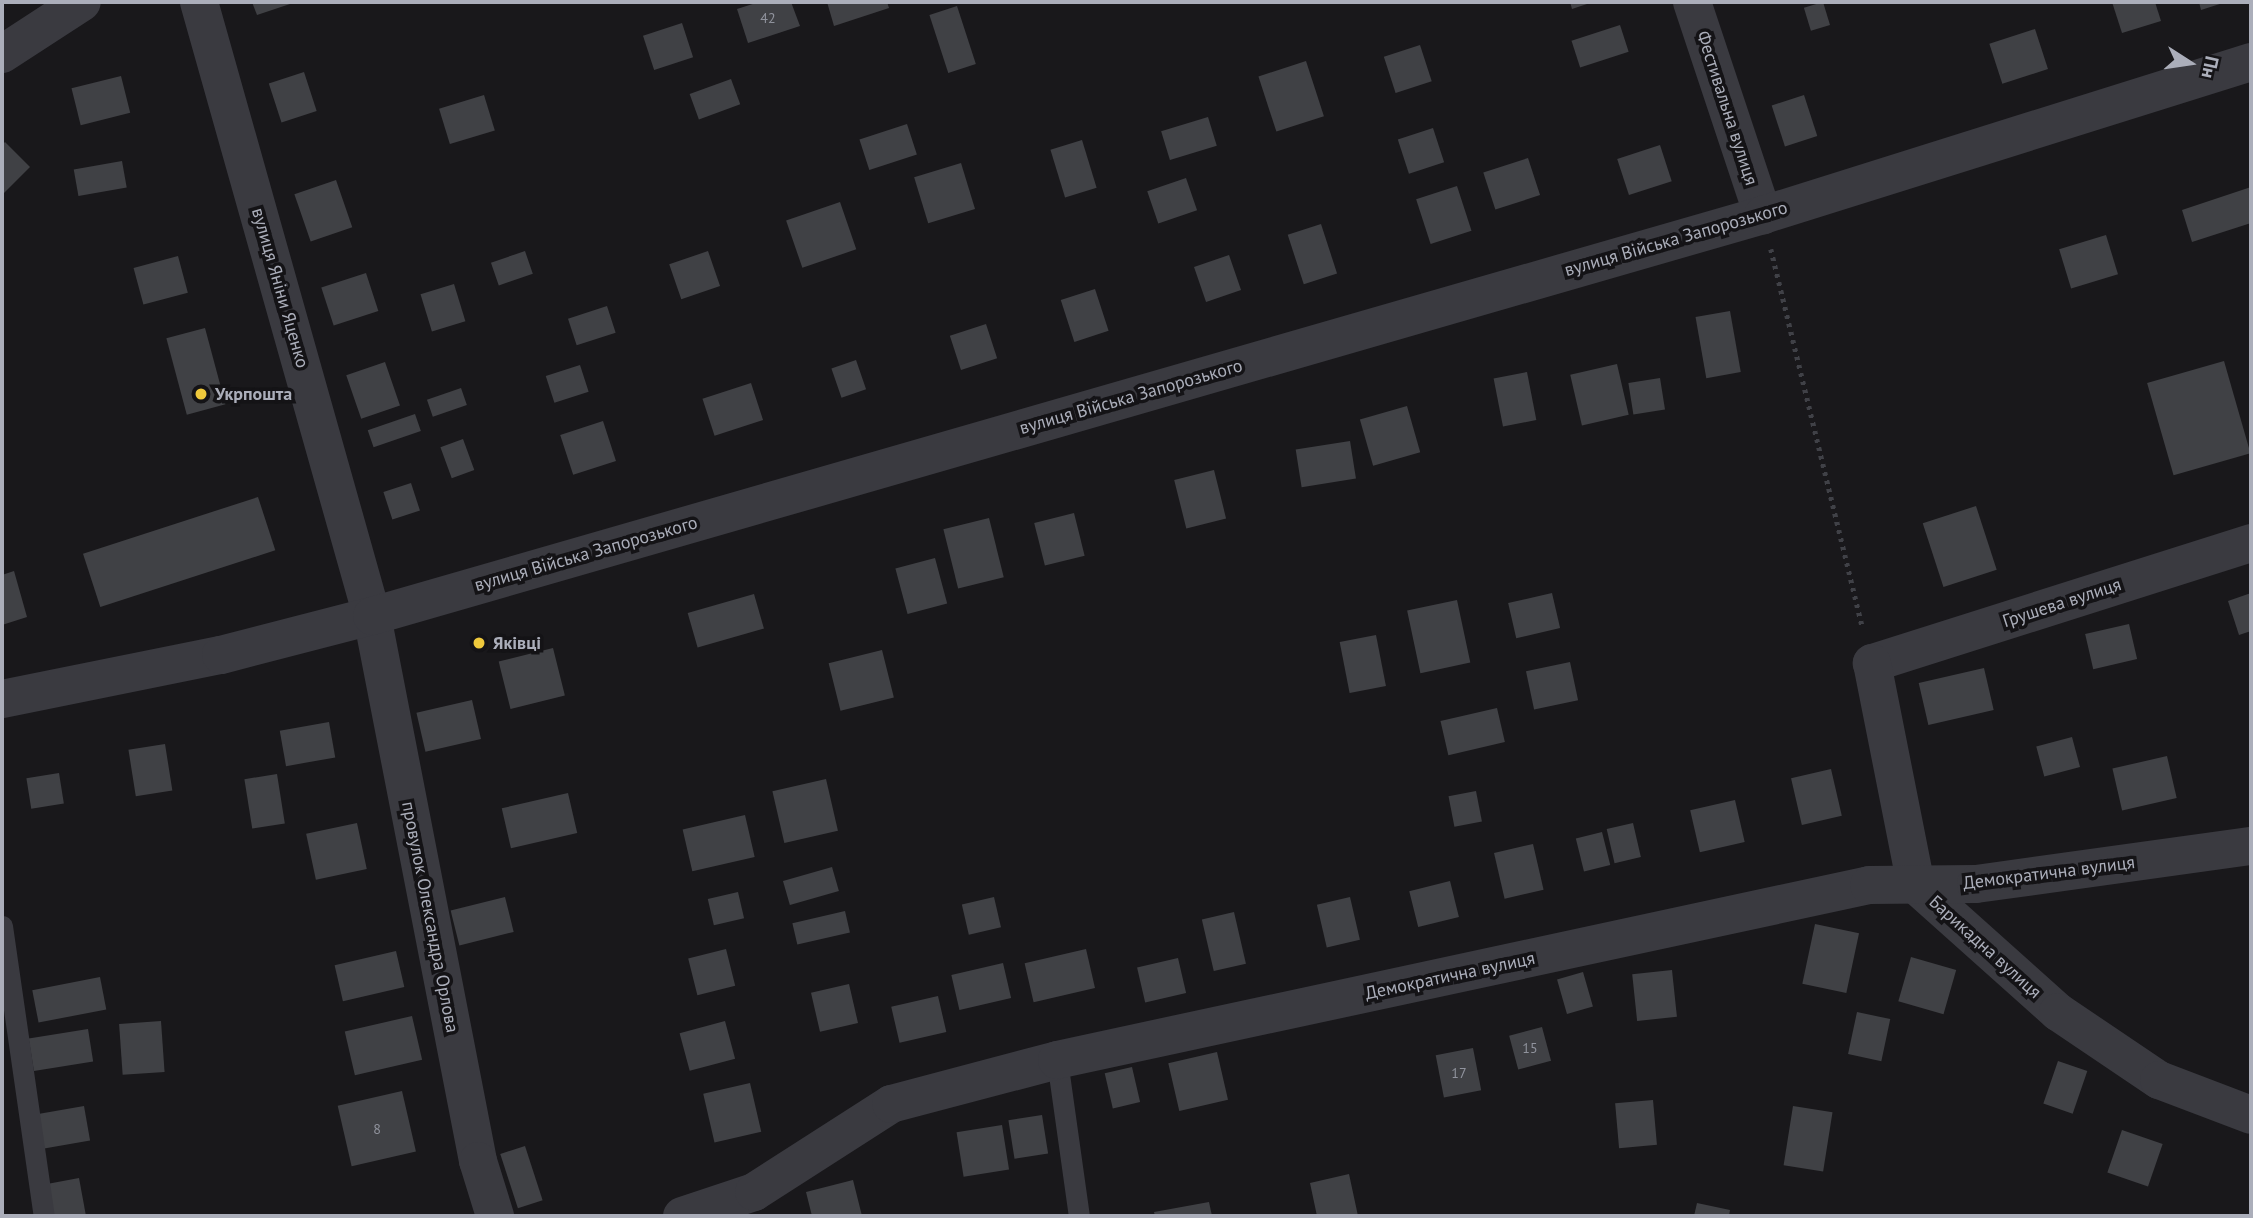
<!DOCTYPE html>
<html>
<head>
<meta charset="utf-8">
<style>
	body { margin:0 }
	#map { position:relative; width:2253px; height:1218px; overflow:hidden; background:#19181b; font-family:"PT Sans",sans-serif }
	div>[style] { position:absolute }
	.building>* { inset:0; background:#404145; transform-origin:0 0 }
	.path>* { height:4.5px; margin-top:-2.25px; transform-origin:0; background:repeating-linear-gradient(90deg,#404147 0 3.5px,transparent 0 8.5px) }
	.service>* { height:21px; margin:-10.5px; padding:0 10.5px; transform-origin:10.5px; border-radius:10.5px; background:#3a3a40 }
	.minor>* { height:38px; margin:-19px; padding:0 19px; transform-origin:19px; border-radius:19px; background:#3a3a40 }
	.tertiary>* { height:38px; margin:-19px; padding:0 19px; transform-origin:19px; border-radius:19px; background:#3a3a40 }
	.dots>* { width:19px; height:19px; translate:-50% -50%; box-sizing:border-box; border:4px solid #141316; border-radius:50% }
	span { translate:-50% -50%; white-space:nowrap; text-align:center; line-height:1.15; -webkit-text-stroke:7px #141316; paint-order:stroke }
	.number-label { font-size:14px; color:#90939d }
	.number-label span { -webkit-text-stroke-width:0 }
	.street-label { font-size:18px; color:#abaeba }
	.poi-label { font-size:18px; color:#abaeba; font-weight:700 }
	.left { translate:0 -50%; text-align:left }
	.frame { position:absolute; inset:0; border:4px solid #abaeba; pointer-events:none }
	.north { position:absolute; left:2155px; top:28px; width:70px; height:70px; -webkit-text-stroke:5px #141316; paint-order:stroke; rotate:102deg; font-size:19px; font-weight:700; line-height:28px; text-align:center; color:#abaeba }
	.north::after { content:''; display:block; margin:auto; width:24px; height:32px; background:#abaeba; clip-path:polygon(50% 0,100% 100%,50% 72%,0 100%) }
</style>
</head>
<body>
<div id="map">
	<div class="building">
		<div style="clip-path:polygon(252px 2px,296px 2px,257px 15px)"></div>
		<div style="clip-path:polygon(759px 2px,791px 2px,800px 26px,748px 43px,737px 9px)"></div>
		<div style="clip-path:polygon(827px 2px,887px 2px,889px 8px,834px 26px)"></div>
		<div style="clip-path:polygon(1570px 2px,1593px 2px,1572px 9px)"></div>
		<div style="left:1823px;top:2px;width:24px;height:20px;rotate:73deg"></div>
		<div style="clip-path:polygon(2112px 2px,2155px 2px,2161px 21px,2122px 33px)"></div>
		<div style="clip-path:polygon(2199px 2px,2226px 2px,2201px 10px)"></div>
		<div style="left:957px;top:6px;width:61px;height:29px;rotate:72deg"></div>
		<div style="left:682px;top:23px;width:36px;height:41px;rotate:72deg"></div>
		<div style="left:1620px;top:25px;width:28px;height:51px;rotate:72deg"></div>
		<div style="left:2035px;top:29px;width:42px;height:48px;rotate:72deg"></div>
		<div style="left:1420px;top:45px;width:38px;height:38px;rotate:72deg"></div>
		<div style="left:1306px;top:61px;width:58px;height:50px;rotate:72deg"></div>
		<div style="left:304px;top:72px;width:41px;height:37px;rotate:72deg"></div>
		<div style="left:121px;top:76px;width:38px;height:51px;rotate:76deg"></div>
		<div style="left:731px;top:79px;width:27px;height:44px;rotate:70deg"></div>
		<div style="left:484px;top:95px;width:37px;height:47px;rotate:73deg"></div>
		<div style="left:1804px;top:95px;width:43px;height:34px;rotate:72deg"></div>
		<div style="left:1208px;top:117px;width:30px;height:49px;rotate:73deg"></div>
		<div style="left:907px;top:124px;width:32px;height:50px;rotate:72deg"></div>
		<div style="left:1433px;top:128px;width:36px;height:37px;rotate:72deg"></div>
		<div style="left:1082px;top:140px;width:50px;height:33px;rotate:73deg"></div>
		<div style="clip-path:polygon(5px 142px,30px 167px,2px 195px,2px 145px)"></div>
		<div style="left:1660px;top:145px;width:38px;height:45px;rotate:72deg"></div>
		<div style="left:1528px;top:158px;width:39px;height:47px;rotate:72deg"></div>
		<div style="left:122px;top:161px;width:27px;height:49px;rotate:80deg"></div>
		<div style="left:961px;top:163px;width:48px;height:49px;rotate:73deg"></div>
		<div style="left:1186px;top:178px;width:34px;height:41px;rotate:71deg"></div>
		<div style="left:336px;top:180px;width:50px;height:44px;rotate:71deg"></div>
		<div style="left:1457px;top:186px;width:47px;height:43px;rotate:72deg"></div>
		<div style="clip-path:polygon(2251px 187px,2251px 223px,2192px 242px,2182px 210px)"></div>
		<div style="left:840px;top:202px;width:50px;height:57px;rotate:71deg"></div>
		<div style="left:1321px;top:224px;width:52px;height:35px;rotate:72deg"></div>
		<div style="left:2106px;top:235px;width:41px;height:49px;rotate:73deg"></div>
		<div style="left:525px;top:251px;width:24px;height:36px;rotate:71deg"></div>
		<div style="left:708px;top:251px;width:37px;height:41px;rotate:71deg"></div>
		<div style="left:1229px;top:255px;width:37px;height:37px;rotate:71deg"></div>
		<div style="left:178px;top:256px;width:38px;height:46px;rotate:75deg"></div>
		<div style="left:366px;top:273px;width:40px;height:47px;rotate:72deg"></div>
		<div style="left:454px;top:284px;width:39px;height:35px;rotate:73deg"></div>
		<div style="left:1095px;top:289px;width:44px;height:36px;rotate:72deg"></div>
		<div style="left:607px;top:306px;width:28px;height:41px;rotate:72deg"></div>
		<div style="left:1730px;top:311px;width:62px;height:35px;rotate:80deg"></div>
		<div style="left:986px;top:324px;width:36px;height:38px;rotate:72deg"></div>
		<div style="left:205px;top:328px;width:79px;height:40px;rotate:75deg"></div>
		<div style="left:856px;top:360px;width:31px;height:26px;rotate:71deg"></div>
		<div style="left:2224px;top:361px;width:96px;height:80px;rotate:74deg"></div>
		<div style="left:385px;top:362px;width:46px;height:41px;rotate:71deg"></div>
		<div style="left:1617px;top:364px;width:52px;height:48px;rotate:77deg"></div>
		<div style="left:580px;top:365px;width:28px;height:36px;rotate:72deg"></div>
		<div style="left:1527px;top:372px;width:49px;height:34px;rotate:79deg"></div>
		<div style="left:1660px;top:378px;width:32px;height:32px;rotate:81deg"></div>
		<div style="left:751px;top:383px;width:39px;height:51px;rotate:72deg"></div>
		<div style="left:461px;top:388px;width:18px;height:36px;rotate:71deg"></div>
		<div style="left:1407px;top:406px;width:48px;height:49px;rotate:74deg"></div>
		<div style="left:415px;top:414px;width:18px;height:50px;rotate:71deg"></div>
		<div style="left:603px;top:421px;width:42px;height:45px;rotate:72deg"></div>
		<div style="left:463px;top:439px;width:33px;height:24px;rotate:70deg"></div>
		<div style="left:1350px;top:441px;width:38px;height:55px;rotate:81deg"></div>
		<div style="left:1214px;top:470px;width:50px;height:41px;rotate:76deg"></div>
		<div style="left:411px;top:483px;width:29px;height:29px;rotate:72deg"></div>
		<div style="left:258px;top:497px;width:56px;height:184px;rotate:72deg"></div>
		<div style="left:1976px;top:506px;width:67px;height:56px;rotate:72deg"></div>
		<div style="left:1074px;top:513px;width:44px;height:41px;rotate:76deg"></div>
		<div style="left:989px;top:518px;width:61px;height:47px;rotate:76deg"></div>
		<div style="left:935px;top:558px;width:47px;height:41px;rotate:75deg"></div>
		<div style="clip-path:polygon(14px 571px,27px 617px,2px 625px,2px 575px)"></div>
		<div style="left:1552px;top:593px;width:36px;height:45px;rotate:77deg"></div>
		<div style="clip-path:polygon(2251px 593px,2251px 631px,2239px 635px,2228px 601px)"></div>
		<div style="left:754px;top:594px;width:36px;height:69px;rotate:74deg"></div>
		<div style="left:1457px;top:600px;width:64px;height:51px;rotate:78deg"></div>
		<div style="left:2129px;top:624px;width:36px;height:45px;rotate:77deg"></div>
		<div style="left:1376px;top:635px;width:52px;height:37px;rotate:79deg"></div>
		<div style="left:553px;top:648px;width:49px;height:56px;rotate:76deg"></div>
		<div style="left:882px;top:650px;width:49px;height:55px;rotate:76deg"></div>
		<div style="left:1570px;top:662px;width:39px;height:45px;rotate:78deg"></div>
		<div style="left:1984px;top:668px;width:43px;height:67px;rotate:77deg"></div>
		<div style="left:472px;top:700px;width:40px;height:57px;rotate:77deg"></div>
		<div style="left:1497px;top:708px;width:35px;height:58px;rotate:77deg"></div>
		<div style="left:329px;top:722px;width:36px;height:50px;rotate:80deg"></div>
		<div style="left:2072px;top:737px;width:31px;height:37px;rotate:75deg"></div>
		<div style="left:165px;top:744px;width:47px;height:37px;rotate:81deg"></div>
		<div style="left:2167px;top:756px;width:43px;height:56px;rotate:77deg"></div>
		<div style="left:1831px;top:769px;width:48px;height:41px;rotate:77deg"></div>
		<div style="left:59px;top:773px;width:31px;height:33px;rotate:81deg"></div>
		<div style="left:277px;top:774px;width:50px;height:33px;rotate:81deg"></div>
		<div style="left:826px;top:779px;width:53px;height:55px;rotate:77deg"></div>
		<div style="left:1476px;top:791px;width:31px;height:28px;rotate:79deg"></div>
		<div style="left:568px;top:793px;width:41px;height:68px;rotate:77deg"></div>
		<div style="left:1735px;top:800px;width:43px;height:46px;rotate:77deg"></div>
		<div style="left:745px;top:815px;width:43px;height:64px;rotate:77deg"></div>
		<div style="left:357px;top:823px;width:47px;height:52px;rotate:78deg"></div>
		<div style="left:1633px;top:823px;width:35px;height:27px;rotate:77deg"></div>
		<div style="left:1602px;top:832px;width:34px;height:27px;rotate:76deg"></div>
		<div style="left:1533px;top:844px;width:47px;height:40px;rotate:77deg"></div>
		<div style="left:832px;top:867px;width:25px;height:51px;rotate:74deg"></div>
		<div style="left:1450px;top:881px;width:37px;height:42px;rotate:76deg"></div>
		<div style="left:738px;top:892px;width:27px;height:31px;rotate:77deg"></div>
		<div style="left:505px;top:897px;width:36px;height:56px;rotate:76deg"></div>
		<div style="left:994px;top:897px;width:31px;height:33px;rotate:77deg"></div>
		<div style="left:1350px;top:897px;width:44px;height:34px;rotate:77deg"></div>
		<div style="left:845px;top:911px;width:22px;height:54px;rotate:77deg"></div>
		<div style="left:1234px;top:912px;width:53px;height:33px;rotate:77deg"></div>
		<div style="left:1815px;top:924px;width:45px;height:61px;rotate:12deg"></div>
		<div style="left:726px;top:949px;width:38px;height:39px;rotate:76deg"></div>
		<div style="left:1086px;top:949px;width:40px;height:63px;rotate:77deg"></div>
		<div style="left:396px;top:951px;width:37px;height:63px;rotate:77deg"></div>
		<div style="left:1911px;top:957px;width:47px;height:46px;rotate:16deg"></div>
		<div style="left:1178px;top:958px;width:36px;height:42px;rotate:77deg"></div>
		<div style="left:1003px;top:963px;width:36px;height:53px;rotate:77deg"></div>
		<div style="left:1672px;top:970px;width:47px;height:40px;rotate:84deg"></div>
		<div style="left:1583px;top:972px;width:36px;height:27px;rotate:74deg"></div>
		<div style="left:100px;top:977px;width:33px;height:69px;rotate:79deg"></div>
		<div style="left:849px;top:984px;width:40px;height:39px;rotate:77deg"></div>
		<div style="left:938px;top:996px;width:37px;height:48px;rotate:77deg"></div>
		<div style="left:1857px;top:1012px;width:34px;height:43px;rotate:12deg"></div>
		<div style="left:412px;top:1016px;width:45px;height:69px;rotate:77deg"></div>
		<div style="left:161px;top:1021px;width:51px;height:42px;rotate:86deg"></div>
		<div style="left:725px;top:1021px;width:39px;height:47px;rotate:75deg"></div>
		<div style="left:1542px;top:1027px;width:35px;height:34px;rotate:75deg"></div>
		<div style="left:88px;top:1029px;width:33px;height:60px;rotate:81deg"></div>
		<div style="left:1473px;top:1048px;width:43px;height:38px;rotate:79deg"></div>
		<div style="left:1217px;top:1052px;width:49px;height:50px;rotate:77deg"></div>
		<div style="left:2058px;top:1061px;width:31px;height:45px;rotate:19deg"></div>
		<div style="left:1132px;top:1067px;width:36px;height:28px;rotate:77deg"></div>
		<div style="left:750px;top:1083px;width:50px;height:48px;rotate:77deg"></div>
		<div style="left:402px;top:1091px;width:62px;height:66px;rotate:77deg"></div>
		<div style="left:1653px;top:1100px;width:45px;height:38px;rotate:85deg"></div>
		<div style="left:84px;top:1106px;width:35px;height:48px;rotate:80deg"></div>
		<div style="left:1793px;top:1106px;width:40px;height:60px;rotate:9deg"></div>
		<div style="left:1042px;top:1115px;width:39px;height:34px;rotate:81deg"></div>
		<div style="left:1002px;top:1125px;width:45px;height:46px;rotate:81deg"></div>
		<div style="left:2122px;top:1130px;width:43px;height:45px;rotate:19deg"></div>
		<div style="left:525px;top:1146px;width:57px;height:26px;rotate:72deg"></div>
		<div style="clip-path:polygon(1349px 1174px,1358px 1216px,1317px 1216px,1310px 1183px)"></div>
		<div style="clip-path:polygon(79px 1178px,86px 1216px,52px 1216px,47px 1184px)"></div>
		<div style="clip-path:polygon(853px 1180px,862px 1216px,812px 1216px,806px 1192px)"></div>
		<div style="clip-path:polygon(1209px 1202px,1212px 1216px,1155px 1216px,1154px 1212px)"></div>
		<div style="clip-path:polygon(1697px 1203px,1730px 1210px,1729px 1216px,1694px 1216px)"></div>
	</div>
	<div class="path">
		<div style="left:1771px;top:249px;width:390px;rotate:76.4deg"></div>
	</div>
	<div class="service">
		<div style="left:2px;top:926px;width:293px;rotate:81.8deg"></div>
		<div style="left:1057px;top:1060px;width:158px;rotate:82deg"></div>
	</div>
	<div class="minor">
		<div style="left:199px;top:2px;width:638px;rotate:74.26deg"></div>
		<div style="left:372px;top:616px;width:555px;rotate:78.99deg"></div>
		<div style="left:478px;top:1161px;width:58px;rotate:72.8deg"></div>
		<div style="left:1692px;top:2px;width:225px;rotate:71.6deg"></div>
		<div style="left:2px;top:54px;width:95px;rotate:-33deg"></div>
		<div style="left:2251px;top:543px;width:398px;rotate:162.4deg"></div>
		<div style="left:1872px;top:663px;width:226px;rotate:78.8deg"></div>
		<div style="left:1916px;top:885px;width:191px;rotate:41.8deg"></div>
		<div style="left:2058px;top:1012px;width:122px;rotate:34deg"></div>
		<div style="left:2159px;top:1080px;width:98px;rotate:20.8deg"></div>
		<div style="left:682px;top:1216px;width:76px;rotate:-18.4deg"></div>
		<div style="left:754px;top:1192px;width:163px;rotate:-32.7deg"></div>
		<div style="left:891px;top:1104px;width:172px;rotate:-14.8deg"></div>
		<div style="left:1057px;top:1060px;width:831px;rotate:-12.16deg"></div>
		<div style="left:1869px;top:885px;width:107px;rotate:-0.5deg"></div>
		<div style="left:1976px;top:884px;width:278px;rotate:-7.9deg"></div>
	</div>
	<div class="tertiary">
		<div style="left:2px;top:699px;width:223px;rotate:-11.4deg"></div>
		<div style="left:221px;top:655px;width:156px;rotate:-14.5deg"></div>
		<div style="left:372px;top:616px;width:1448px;rotate:-16.08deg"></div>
		<div style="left:1763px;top:215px;width:511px;rotate:-17.41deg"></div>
	</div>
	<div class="dots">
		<div style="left:201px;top:394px;background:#efc93c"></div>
		<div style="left:479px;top:643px;background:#efc93c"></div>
	</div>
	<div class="number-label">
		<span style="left:768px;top:18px">42</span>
		<span style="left:1530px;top:1048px">15</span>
		<span style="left:1459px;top:1073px">17</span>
		<span style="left:377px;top:1129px">8</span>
	</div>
	<div class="street-label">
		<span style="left:1727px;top:108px;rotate:72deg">Фестивальна вулиця</span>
		<span style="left:1676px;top:239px;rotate:-16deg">вулиця Війська Запорозького</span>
		<span style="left:280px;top:288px;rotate:74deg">вулиця Яніни Яценко</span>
		<span style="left:1131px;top:397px;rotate:-16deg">вулиця Війська Запорозького</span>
		<span style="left:586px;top:554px;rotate:-16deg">вулиця Війська Запорозького</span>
		<span style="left:2062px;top:603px;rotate:-18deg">Грушева вулиця</span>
		<span style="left:2049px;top:873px;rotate:-7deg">Демократична вулиця</span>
		<span style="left:430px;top:917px;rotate:79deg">провулок Олександра Орлова</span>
		<span style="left:1985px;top:947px;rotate:42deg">Барикадна вулиця</span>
		<span style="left:1450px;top:976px;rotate:-12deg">Демократична вулиця</span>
	</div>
	<div class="poi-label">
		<span class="left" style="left:215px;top:394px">Укрпошта</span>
		<span class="left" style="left:493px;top:643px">Яківці</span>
	</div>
	<div class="frame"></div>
	<div class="north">Пн</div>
</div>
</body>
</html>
